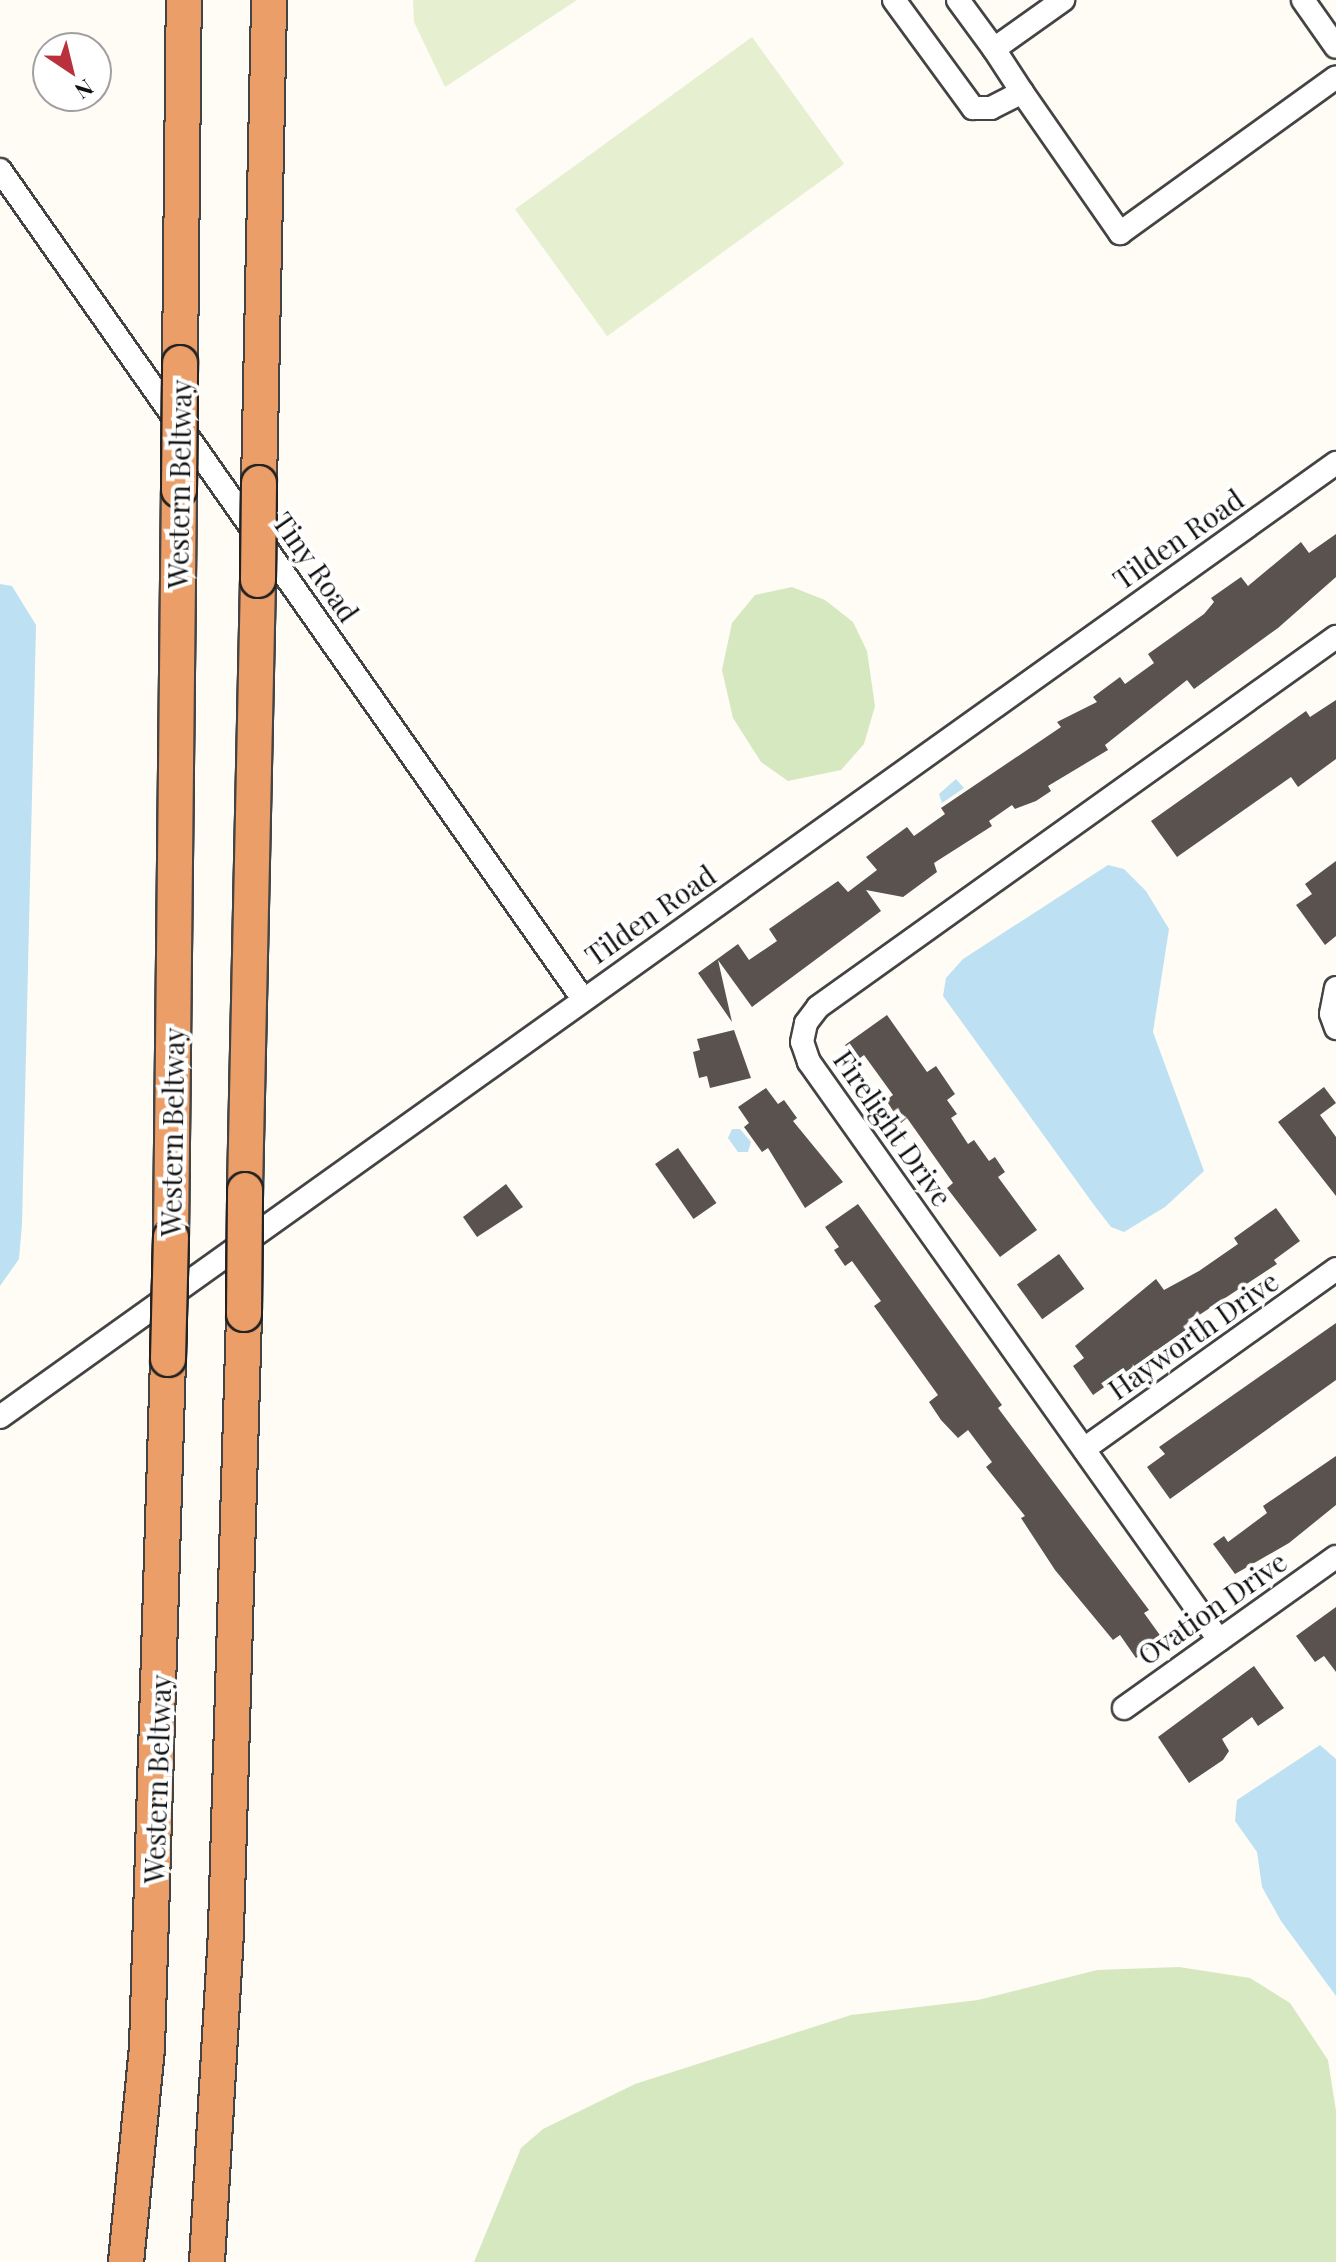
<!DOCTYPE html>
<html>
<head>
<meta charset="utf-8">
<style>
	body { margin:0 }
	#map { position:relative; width:1336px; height:2262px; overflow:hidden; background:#fefcf5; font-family:"Playfair Display",serif }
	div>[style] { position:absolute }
	.green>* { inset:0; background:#d6e8c0 }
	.pitch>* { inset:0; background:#e6f0d1; transform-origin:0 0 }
	.water>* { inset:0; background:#bde1f3 }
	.building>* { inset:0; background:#59524e; transform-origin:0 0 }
	.roads { filter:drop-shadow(2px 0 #444) drop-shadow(-2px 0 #444) drop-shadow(0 2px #444) drop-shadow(0 -2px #444) }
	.minor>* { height:22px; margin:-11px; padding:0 11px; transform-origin:11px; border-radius:11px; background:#fff }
	.highway>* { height:34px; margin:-17px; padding:0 17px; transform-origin:17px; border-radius:17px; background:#eb9e67 }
	.bridges { filter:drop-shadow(2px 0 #222) drop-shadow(-2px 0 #222) drop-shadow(0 2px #222) drop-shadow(0 -2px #222) }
	.highway-bridge>* { height:34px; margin:-17px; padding:0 17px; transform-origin:17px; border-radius:17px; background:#eb9e67 }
	span { translate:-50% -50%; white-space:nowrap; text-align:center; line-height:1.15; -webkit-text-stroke:8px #fff; paint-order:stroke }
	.street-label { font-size:28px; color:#111 }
	.north { position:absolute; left:32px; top:32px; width:80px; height:80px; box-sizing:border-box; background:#fff; border:2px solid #a0a0a0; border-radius:50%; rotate:145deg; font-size:22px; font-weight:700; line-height:32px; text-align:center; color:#111 }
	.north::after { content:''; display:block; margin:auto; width:28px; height:36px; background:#b9313c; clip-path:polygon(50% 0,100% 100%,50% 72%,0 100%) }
</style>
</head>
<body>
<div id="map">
	<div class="green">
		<div style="clip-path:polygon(792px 587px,825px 600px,853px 622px,867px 651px,875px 706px,864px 744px,841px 770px,788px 781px,761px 762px,733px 718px,722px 670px,732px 623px,755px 595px)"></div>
		<div style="clip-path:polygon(1179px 1967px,1250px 1978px,1290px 2003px,1328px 2060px,1336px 2111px,1336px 2262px,474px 2262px,521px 2148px,543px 2129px,635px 2084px,851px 2015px,978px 2000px,1097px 1970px)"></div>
	</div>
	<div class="pitch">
		<div style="clip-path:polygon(413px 0,577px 0,445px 87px,414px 22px)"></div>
		<div style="left:752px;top:37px;width:157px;height:293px;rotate:54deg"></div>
	</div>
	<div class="water">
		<div style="clip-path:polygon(0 584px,12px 586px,36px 625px,22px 1224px,19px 1259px,0 1286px)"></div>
		<div style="clip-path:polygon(956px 779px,964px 788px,942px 803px,939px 794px)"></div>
		<div style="clip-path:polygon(1108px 865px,1124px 869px,1146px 891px,1169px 929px,1153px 1032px,1204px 1171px,1165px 1207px,1124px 1232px,1111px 1227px,1094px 1205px,943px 996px,946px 978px,963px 959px)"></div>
		<div style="clip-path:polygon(732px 1129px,740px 1129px,751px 1142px,748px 1152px,738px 1152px,728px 1138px)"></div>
		<div style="clip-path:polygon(1320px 1745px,1336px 1759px,1336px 1996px,1281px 1921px,1262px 1887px,1257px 1852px,1235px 1821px,1237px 1800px)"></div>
	</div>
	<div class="building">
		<div style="clip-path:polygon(1336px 534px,1336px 577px,1278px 628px,1194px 689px,1187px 680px,1105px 745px,1108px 750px,1048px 786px,1051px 791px,1036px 801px,1015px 809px,1012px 805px,989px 821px,992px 826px,934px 863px,937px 872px,903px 897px,866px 890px,881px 911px,752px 1007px,718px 960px,732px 1022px,698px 973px,738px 944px,749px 960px,777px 941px,769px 929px,812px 899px,838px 881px,848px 892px,877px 870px,866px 857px,907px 827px,914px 836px,945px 814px,941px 808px,1061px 727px,1057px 722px,1097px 702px,1093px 697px,1120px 677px,1125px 684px,1154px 663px,1148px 654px,1204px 614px,1214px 602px,1211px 598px,1241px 577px,1248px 586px,1301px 542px,1309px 553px)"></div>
		<div style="clip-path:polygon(1336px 700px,1336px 759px,1298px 787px,1291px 777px,1177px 857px,1151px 821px,1306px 711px,1310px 717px)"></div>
		<div style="clip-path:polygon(1336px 861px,1336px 936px,1325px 945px,1296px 905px,1312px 894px,1305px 884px)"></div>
		<div style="clip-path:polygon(887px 1015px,927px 1072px,936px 1066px,955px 1094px,947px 1100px,957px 1114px,951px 1118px,968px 1144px,974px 1140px,989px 1161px,995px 1157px,1005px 1172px,998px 1177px,1037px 1230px,1000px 1257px,947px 1188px,953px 1183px,907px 1118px,901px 1123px,886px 1100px,893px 1095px,864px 1055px,856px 1061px,845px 1045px)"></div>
		<div style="clip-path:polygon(734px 1030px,751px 1078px,710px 1088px,707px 1076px,699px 1078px,693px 1052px,700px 1050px,697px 1039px)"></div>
		<div style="clip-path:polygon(1324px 1087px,1336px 1103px,1320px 1115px,1336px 1137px,1336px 1196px,1278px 1122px)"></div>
		<div style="clip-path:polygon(766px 1088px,778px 1104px,784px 1100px,797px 1118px,793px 1121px,843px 1182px,805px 1208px,768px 1148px,762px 1152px,744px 1127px,749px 1123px,738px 1107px)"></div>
		<div style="left:678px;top:1148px;width:67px;height:28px;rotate:55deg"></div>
		<div style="clip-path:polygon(506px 1184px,523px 1207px,477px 1237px,463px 1217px)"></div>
		<div style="clip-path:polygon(858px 1204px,1002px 1405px,998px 1408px,1149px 1610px,1144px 1613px,1162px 1638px,1136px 1658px,1120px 1635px,1113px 1640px,1055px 1570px,1021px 1518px,1025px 1516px,986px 1467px,992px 1462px,968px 1430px,958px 1438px,941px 1420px,929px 1402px,938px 1395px,874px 1306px,881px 1301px,852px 1261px,845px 1266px,834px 1250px,839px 1247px,825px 1227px)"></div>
		<div style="clip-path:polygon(1276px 1208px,1300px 1241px,1274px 1260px,1277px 1264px,1187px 1323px,1190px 1327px,1093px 1395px,1073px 1366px,1084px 1358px,1075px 1346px,1156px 1279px,1164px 1290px,1199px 1271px,1238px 1244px,1234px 1238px)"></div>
		<div style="left:1059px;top:1254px;width:43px;height:52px;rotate:54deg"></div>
		<div style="clip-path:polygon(1336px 1323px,1336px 1380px,1170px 1499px,1147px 1467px,1165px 1454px,1159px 1447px)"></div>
		<div style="clip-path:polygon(1336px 1456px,1336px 1505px,1289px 1543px,1235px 1574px,1213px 1544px,1224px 1536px,1228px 1542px,1267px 1513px,1263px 1506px)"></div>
		<div style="clip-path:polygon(1336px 1607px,1336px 1672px,1324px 1656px,1315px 1662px,1296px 1636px)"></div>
		<div style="clip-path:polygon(1254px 1666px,1284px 1708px,1258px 1726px,1252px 1717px,1222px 1739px,1229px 1751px,1223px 1760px,1189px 1783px,1158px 1737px)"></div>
	</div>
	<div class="roads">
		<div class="minor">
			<div style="left:894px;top:0;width:134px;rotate:53.8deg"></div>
			<div style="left:973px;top:108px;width:18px"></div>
			<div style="left:991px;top:108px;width:35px;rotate:-27deg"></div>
			<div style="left:1022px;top:92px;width:51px;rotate:-123.1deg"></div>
			<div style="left:958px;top:0;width:61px;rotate:53.7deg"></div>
			<div style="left:994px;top:49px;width:85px;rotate:-35.4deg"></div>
			<div style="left:1303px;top:0;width:57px;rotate:54.9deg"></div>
			<div style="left:1022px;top:92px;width:172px;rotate:55.2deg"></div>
			<div style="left:1120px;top:233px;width:266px;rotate:-35.8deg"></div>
			<div style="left:0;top:170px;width:1013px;rotate:54.88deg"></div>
			<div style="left:1336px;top:988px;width:26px;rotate:101deg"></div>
			<div style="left:1331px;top:1014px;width:15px;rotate:70deg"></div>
			<div style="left:0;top:1417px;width:1642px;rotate:-35.53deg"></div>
			<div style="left:1084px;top:1449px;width:310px;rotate:-35.5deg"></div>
			<div style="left:1219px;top:1640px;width:709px;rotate:-125.35deg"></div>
			<div style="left:809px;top:1062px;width:21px;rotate:-109deg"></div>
			<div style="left:802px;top:1042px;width:19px;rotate:-78deg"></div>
			<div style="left:806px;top:1023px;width:20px;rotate:-53deg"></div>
			<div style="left:818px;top:1007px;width:637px;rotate:-35.54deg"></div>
			<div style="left:1124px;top:1708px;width:260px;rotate:-35.5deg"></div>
		</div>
		<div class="highway">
			<div style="left:180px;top:363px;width:363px;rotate:-89.4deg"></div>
			<div style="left:259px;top:483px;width:483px;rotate:-88.8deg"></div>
			<div style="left:245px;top:1190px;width:610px;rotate:-88.78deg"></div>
			<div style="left:171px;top:1237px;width:747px;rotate:-89.39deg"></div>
			<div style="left:126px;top:2262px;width:216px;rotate:-84.4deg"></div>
			<div style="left:147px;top:2047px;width:688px;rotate:-88.25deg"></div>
			<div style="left:207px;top:2262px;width:334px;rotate:-86.7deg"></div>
			<div style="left:226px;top:1929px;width:615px;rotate:-88.32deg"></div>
		</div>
	</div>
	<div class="bridges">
		<div class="highway-bridge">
			<div style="left:179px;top:490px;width:127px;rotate:-89.5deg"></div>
			<div style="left:258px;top:580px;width:97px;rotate:-89.4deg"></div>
			<div style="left:244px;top:1314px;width:124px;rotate:-89.5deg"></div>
			<div style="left:168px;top:1359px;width:122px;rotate:-88.6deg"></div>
		</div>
	</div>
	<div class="street-label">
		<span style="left:179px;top:484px;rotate:-89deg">Western Beltway</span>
		<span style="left:1178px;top:539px;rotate:-35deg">Tilden Road</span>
		<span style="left:316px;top:567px;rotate:55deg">Tiny Road</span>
		<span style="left:650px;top:915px;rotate:-35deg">Tilden Road</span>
		<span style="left:893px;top:1128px;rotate:55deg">Firelight Drive</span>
		<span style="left:172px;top:1132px;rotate:-89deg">Western Beltway</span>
		<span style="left:1193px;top:1335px;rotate:-35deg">Hayworth Drive</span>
		<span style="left:1212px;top:1608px;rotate:-35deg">Ovation Drive</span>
		<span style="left:157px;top:1779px;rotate:-88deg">Western Beltway</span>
	</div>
	<div class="north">N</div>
</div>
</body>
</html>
